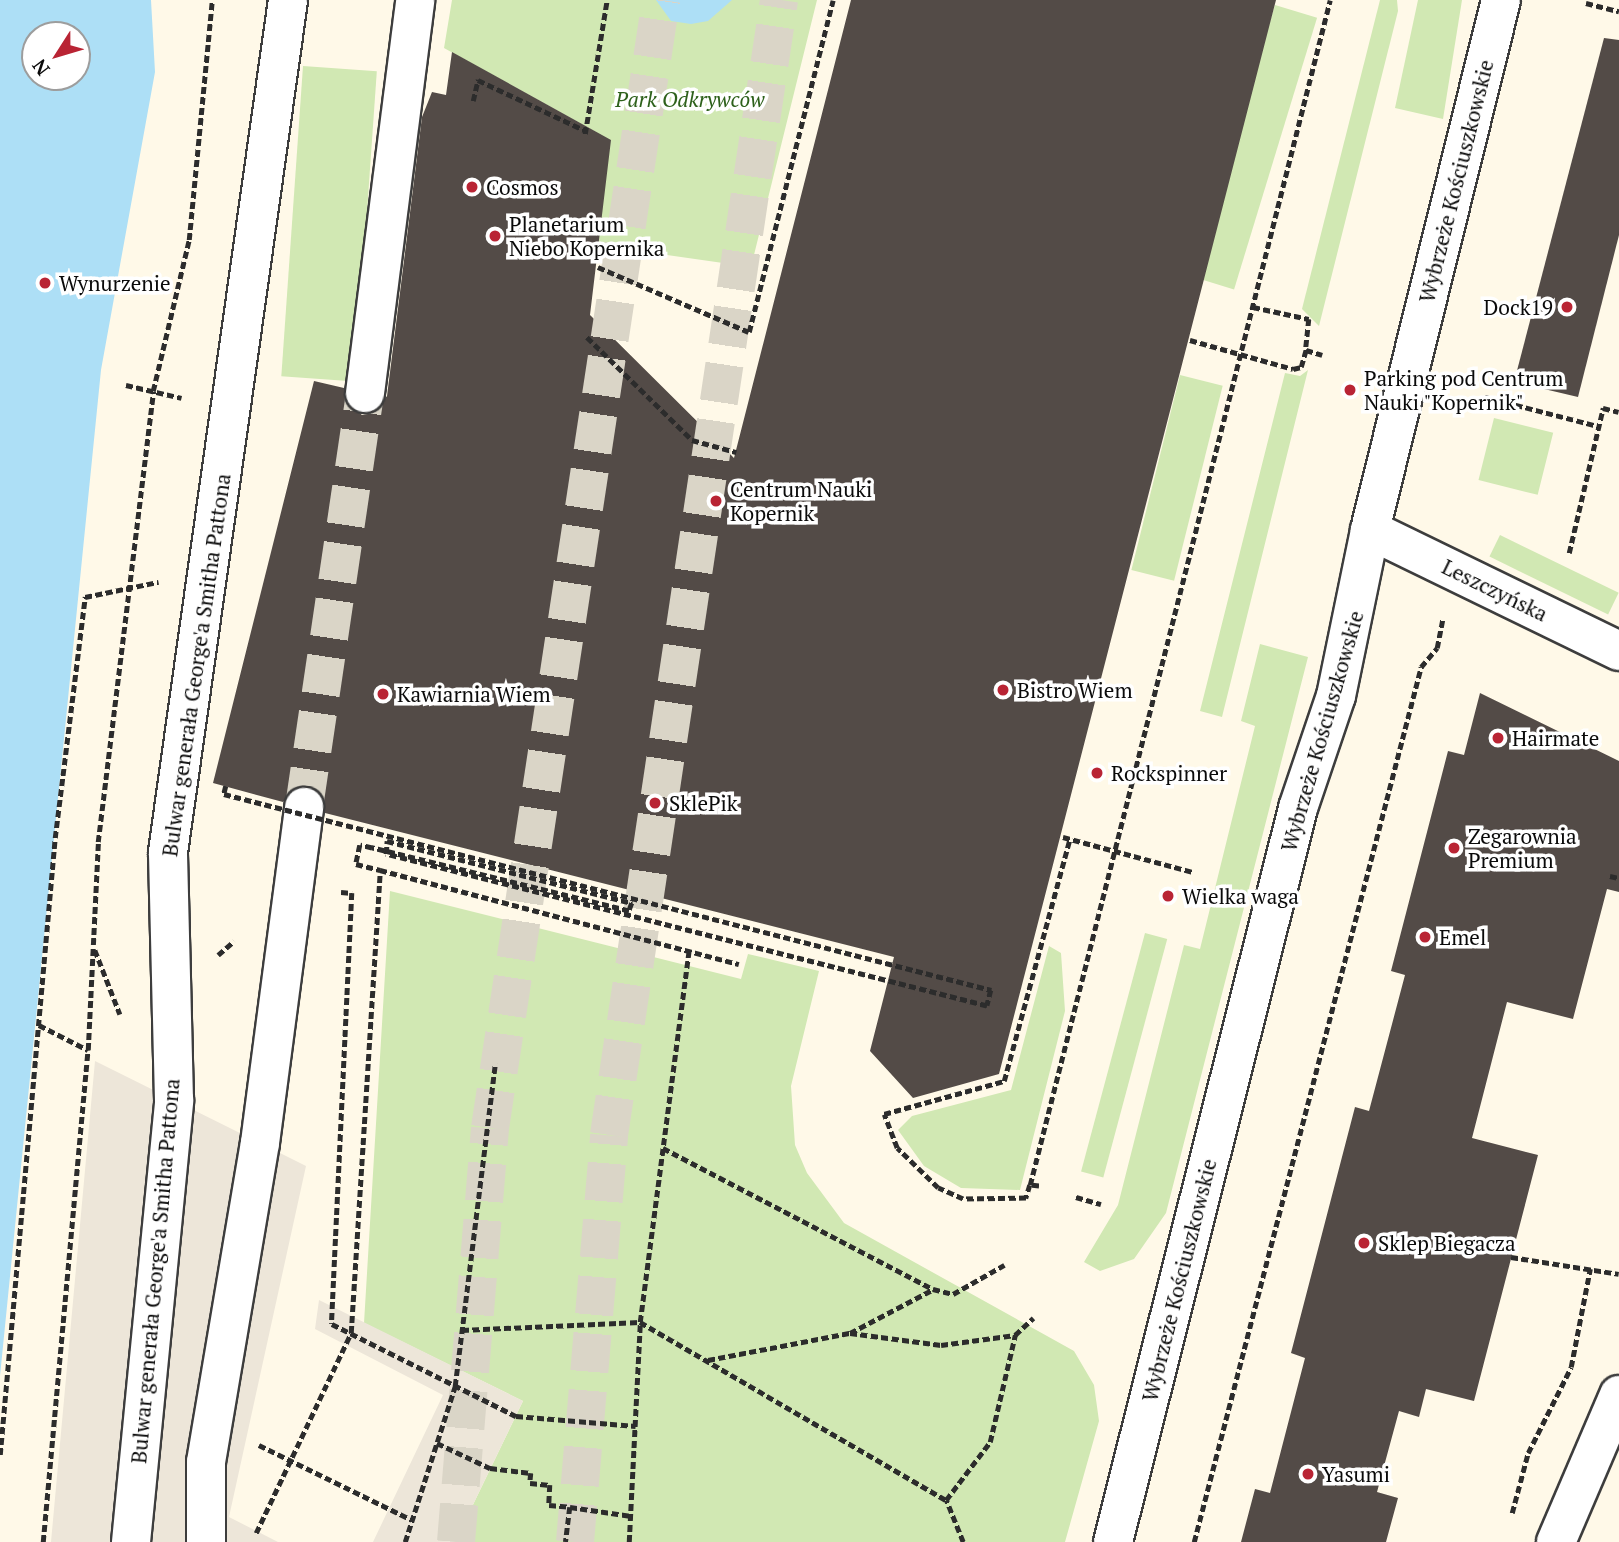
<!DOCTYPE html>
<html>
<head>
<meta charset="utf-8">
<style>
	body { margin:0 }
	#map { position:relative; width:1619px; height:1542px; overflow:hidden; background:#fff9e8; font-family:"PT Serif",serif }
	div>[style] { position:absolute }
	.green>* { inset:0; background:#d1e8b3; transform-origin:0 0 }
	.plaza>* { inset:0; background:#ede6d9 }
	.water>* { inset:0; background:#addff6 }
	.building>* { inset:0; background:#534b47 }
	.minor-tunnel>* { height:38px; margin-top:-19px; transform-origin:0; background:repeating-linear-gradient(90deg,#dad5c7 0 38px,transparent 0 57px) }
	.primary-tunnel>* { height:38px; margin-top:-19px; transform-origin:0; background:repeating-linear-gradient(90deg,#dad5c7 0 38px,transparent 0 57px) }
	.path>* { height:4.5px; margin-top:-2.25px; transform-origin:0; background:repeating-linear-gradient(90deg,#2c2c2c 0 7px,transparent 0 10.5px) }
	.roads { filter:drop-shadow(2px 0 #3d3d3d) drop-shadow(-2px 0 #3d3d3d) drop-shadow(0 2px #3d3d3d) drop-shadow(0 -2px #3d3d3d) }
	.pedestrian>* { height:38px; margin:-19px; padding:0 19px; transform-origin:19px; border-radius:19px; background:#fff }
	.minor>* { height:38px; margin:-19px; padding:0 19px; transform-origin:19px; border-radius:19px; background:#fff }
	.path-bridge>* { height:4.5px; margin-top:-2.25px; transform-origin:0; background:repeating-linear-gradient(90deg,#2c2c2c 0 7px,transparent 0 10.5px) }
	.dots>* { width:19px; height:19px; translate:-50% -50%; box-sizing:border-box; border:4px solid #fff; border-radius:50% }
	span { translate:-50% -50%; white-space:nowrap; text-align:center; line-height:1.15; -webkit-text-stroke:7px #fff; paint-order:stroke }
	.park-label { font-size:21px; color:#2e611c; font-style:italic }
	.street-label { font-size:21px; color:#0a0a0a }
	.poi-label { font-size:21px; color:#0a0a0a }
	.left { translate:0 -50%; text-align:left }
	.right { translate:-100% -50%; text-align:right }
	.north { position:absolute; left:21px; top:21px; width:70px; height:70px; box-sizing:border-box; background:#fff; border:2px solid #9d9d9d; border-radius:50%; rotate:233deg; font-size:19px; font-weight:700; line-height:28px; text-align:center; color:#0a0a0a }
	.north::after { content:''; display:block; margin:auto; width:24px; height:32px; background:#b92434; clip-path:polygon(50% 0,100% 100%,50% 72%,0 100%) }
</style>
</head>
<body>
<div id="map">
	<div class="green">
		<div style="clip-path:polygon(452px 0,817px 0,751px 267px,590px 244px,596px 132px,444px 48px)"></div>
		<div style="clip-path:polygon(1380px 0,1397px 0,1398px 11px,1319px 326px,1302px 309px)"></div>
		<div style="clip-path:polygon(1418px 0,1462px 0,1443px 119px,1395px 108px)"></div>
		<div style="left:1275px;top:5px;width:44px;height:284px;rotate:17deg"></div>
		<div style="left:303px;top:66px;width:74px;height:311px;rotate:4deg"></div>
		<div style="clip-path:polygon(1308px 370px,1222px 717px,1200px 711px,1285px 373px,1300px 376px)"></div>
		<div style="left:1180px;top:375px;width:44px;height:201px;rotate:14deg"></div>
		<div style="left:1494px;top:418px;width:61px;height:64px;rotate:14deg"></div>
		<div style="left:1500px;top:535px;width:132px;height:24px;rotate:26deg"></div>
		<div style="clip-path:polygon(1260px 644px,1308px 657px,1166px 1213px,1134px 1259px,1100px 1271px,1084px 1262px,1118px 1205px,1184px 945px,1200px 949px,1255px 726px,1241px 721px)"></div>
		<div style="clip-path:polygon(390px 891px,741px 979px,748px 954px,819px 971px,791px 1086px,795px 1145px,807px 1173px,844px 1223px,1074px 1351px,1094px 1385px,1099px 1421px,1065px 1542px,455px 1542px,523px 1401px,364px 1323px)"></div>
		<div style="left:1145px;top:933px;width:23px;height:247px;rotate:15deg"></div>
		<div style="clip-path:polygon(1049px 946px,1061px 953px,1065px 1011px,1020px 1190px,961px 1188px,924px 1166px,898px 1130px,912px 1116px,1011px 1090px)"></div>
	</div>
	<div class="plaza">
		<div style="clip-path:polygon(95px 1061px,306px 1166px,229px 1517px,278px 1542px,51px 1542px)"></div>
		<div style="clip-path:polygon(319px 1300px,523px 1401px,455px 1542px,373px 1542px,443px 1395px,315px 1329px)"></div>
	</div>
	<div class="water">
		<div style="clip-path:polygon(evenodd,0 0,151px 0,155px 72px,101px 370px,0 1376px,0 0,77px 35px,77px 77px,35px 77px,35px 35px,77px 35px)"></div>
		<div style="clip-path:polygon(656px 0,732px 0,708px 21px,691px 24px,671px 21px)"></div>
	</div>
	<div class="building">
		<div style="clip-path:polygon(851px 0,1276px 0,999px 1074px,913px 1098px,870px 1051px,894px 957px,325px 813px,324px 798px,308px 785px,295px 787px,283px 802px,213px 783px,314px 381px,344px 388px,345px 402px,362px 415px,374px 413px,387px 396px,422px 117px,432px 92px,446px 95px,452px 52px,611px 140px,590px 315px,734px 458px)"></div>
		<div style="clip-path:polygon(1604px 38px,1619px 40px,1619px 235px,1578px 397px,1514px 382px)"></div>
		<div style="clip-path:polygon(1480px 693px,1619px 761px,1619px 892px,1607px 889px,1573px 1019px,1507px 1002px,1472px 1138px,1538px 1155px,1474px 1401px,1426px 1389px,1419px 1417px,1399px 1411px,1377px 1492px,1398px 1498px,1386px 1542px,1241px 1542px,1255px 1489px,1270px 1493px,1305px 1358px,1291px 1353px,1355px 1107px,1369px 1111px,1405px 975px,1391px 971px,1448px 751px,1464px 755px)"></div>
	</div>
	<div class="minor-tunnel">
		<div style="left:304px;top:807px;width:418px;rotate:-81.6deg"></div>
	</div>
	<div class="primary-tunnel">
		<div style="left:456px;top:1542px;width:415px;rotate:-85.3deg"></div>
		<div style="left:490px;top:1128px;width:1141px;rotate:-81.38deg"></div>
		<div style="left:575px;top:1542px;width:408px;rotate:-85.2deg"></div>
		<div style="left:609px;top:1135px;width:1148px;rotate:-81.48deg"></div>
	</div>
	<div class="path">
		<div style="left:1586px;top:3px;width:34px;rotate:14deg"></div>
		<div style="left:473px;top:101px;width:22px;rotate:-77deg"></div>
		<div style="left:478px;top:80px;width:119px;rotate:25.3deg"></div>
		<div style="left:585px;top:134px;width:136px;rotate:-80.7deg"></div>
		<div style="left:598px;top:267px;width:164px;rotate:23.3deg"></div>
		<div style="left:749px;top:332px;width:342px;rotate:-75.8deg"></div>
		<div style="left:1253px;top:307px;width:57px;rotate:12.1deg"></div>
		<div style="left:1309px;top:319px;width:31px;rotate:96deg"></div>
		<div style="left:1306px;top:350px;width:17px;rotate:17deg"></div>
		<div style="left:587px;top:337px;width:147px;rotate:44.4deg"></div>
		<div style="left:692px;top:440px;width:46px;rotate:15.3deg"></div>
		<div style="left:1190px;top:340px;width:107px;rotate:15.7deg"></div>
		<div style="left:1293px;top:369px;width:8px;rotate:-14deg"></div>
		<div style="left:1301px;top:367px;width:18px;rotate:-74deg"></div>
		<div style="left:126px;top:385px;width:57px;rotate:13.1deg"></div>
		<div style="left:1485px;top:397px;width:117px;rotate:14.4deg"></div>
		<div style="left:1569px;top:553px;width:149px;rotate:-76.8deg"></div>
		<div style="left:1603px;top:408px;width:16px;rotate:14deg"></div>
		<div style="left:1063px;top:837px;width:135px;rotate:15.1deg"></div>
		<div style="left:372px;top:848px;width:12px;rotate:-166deg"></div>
		<div style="left:360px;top:845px;width:19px;rotate:102deg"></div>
		<div style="left:356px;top:864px;width:25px;rotate:14deg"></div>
		<div style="left:1610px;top:876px;width:9px;rotate:13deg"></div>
		<div style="left:341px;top:892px;width:11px;rotate:5deg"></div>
		<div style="left:352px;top:893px;width:431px;rotate:92.7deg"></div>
		<div style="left:332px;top:1324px;width:206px;rotate:26.6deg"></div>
		<div style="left:516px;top:1416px;width:120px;rotate:4.8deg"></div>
		<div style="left:95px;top:950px;width:69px;rotate:68.7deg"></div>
		<div style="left:218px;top:955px;width:21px;rotate:-41deg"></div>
		<div style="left:39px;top:1025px;width:55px;rotate:27deg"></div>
		<div style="left:663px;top:1148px;width:305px;rotate:27.6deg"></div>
		<div style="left:933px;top:1289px;width:21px;rotate:14deg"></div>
		<div style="left:953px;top:1294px;width:59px;rotate:-29.6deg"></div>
		<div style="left:1030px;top:1185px;width:14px;rotate:107deg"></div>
		<div style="left:1026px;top:1198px;width:63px;rotate:179.1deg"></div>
		<div style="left:963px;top:1199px;width:27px;rotate:-156deg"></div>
		<div style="left:938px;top:1188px;width:57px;rotate:-135.7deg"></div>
		<div style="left:897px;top:1148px;width:36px;rotate:-111deg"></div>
		<div style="left:884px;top:1114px;width:124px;rotate:-15.4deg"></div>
		<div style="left:1004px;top:1081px;width:252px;rotate:-74.8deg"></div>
		<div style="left:1039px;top:1186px;width:9px;rotate:-174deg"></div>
		<div style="left:1030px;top:1185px;width:1222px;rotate:-75.79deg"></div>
		<div style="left:1076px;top:1197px;width:26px;rotate:16deg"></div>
		<div style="left:1511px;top:1257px;width:109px;rotate:8.9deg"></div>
		<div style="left:462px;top:1330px;width:178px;rotate:-2.6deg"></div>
		<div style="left:640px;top:1322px;width:354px;rotate:30.2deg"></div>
		<div style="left:850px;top:1333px;width:93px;rotate:-27.7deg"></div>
		<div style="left:708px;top:1360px;width:145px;rotate:-10.8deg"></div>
		<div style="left:850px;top:1333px;width:92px;rotate:7.5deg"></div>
		<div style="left:941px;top:1345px;width:75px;rotate:-7.7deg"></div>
		<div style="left:437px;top:1443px;width:59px;rotate:25.3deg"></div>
		<div style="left:490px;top:1468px;width:41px;rotate:7deg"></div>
		<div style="left:531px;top:1473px;width:10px;rotate:96deg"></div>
		<div style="left:530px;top:1483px;width:20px;rotate:6deg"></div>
		<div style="left:550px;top:1485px;width:20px;rotate:93deg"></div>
		<div style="left:549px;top:1505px;width:21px;rotate:5deg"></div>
		<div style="left:570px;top:1507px;width:35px;rotate:97deg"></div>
		<div style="left:259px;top:1445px;width:170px;rotate:26.1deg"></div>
		<div style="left:0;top:1455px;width:619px;rotate:-84.91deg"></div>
		<div style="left:55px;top:838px;width:243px;rotate:-82.9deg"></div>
		<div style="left:85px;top:597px;width:75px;rotate:-11.6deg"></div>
		<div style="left:570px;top:1507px;width:62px;rotate:8.4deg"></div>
		<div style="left:1512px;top:1513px;width:62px;rotate:-75.1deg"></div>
		<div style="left:1528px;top:1453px;width:96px;rotate:-63.4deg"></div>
		<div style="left:1571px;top:1367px;width:100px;rotate:-79deg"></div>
		<div style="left:256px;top:1533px;width:221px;rotate:-64.6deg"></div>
		<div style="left:351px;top:1333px;width:464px;rotate:-86.4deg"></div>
		<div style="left:380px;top:870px;width:371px;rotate:14.7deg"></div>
		<div style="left:43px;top:1542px;width:494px;rotate:-84.8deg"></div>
		<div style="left:88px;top:1050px;width:208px;rotate:-87.2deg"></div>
		<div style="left:98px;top:842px;width:454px;rotate:-83deg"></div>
		<div style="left:153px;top:391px;width:155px;rotate:-76.6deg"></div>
		<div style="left:189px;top:240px;width:241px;rotate:-84.5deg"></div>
		<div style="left:405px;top:1542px;width:164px;rotate:-72.2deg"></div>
		<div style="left:455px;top:1386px;width:325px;rotate:-82.9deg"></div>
		<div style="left:629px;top:1542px;width:220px;rotate:-87.1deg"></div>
		<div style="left:640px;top:1322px;width:375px;rotate:-82.5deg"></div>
		<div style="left:963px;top:1542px;width:45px;rotate:-112deg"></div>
		<div style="left:946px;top:1500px;width:73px;rotate:-52.8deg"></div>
		<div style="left:990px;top:1442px;width:110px;rotate:-76.8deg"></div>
		<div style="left:1015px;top:1335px;width:25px;rotate:-43deg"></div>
		<div style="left:1194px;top:1542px;width:904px;rotate:-75.46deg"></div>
		<div style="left:1421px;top:667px;width:25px;rotate:-50deg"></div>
		<div style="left:1437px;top:648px;width:31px;rotate:-79deg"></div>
	</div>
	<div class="roads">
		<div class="pedestrian">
			<div style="left:131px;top:1542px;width:444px;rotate:-84.4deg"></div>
			<div style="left:174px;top:1100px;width:248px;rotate:-91.4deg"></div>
			<div style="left:168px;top:852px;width:860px;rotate:-81.98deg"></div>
		</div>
		<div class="minor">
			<div style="left:365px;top:393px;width:396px;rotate:-82.7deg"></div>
			<div style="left:1370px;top:530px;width:277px;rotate:25.9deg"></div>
			<div style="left:206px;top:1542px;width:80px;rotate:-90deg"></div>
			<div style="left:206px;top:1462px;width:324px;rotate:-80.4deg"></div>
			<div style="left:260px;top:1143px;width:339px;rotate:-82.5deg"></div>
			<div style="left:1113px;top:1542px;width:757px;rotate:-75.85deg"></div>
			<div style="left:1298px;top:808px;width:118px;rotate:-71.3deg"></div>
			<div style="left:1336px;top:696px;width:169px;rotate:-78.4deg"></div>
			<div style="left:1370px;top:530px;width:546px;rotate:-76.12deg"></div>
			<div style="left:1556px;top:1542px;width:160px;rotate:-66.8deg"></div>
		</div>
	</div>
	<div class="path-bridge">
		<div style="left:226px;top:786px;width:8px;rotate:104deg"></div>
		<div style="left:224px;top:794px;width:792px;rotate:14.33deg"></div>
		<div style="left:991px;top:990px;width:16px;rotate:104deg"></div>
		<div style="left:987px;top:1006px;width:620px;rotate:-165.81deg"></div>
		<div style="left:386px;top:854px;width:13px;rotate:-86deg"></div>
		<div style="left:387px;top:841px;width:253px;rotate:14.2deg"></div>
		<div style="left:632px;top:903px;width:9px;rotate:111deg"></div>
		<div style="left:629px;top:911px;width:265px;rotate:-166.2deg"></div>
	</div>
	<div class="dots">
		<div style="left:472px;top:187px;background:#b92434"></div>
		<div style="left:495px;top:236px;background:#b92434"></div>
		<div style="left:45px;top:283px;background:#b92434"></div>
		<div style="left:1567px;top:307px;background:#b92434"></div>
		<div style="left:1350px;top:390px;background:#b92434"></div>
		<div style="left:716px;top:501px;background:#b92434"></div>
		<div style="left:1003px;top:690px;background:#b92434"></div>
		<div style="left:383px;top:694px;background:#b92434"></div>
		<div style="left:1498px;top:738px;background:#b92434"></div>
		<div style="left:1097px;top:773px;background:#b92434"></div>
		<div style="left:655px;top:803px;background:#b92434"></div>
		<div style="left:1454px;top:848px;background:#b92434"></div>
		<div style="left:1168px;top:896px;background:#b92434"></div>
		<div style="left:1425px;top:937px;background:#b92434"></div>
		<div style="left:1364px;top:1243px;background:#b92434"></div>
		<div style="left:1308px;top:1474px;background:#b92434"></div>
	</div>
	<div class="park-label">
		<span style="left:690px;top:99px">Park Odkrywców</span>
	</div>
	<div class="street-label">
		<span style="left:1456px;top:181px;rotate:-76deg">Wybrzeże Kościuszkowskie</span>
		<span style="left:1495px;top:590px;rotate:26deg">Leszczyńska</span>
		<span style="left:196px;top:665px;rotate:-82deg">Bulwar generała George'a Smitha Pattona</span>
		<span style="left:1322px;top:731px;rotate:-74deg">Wybrzeże Kościuszkowskie</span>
		<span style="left:155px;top:1271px;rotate:-85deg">Bulwar generała George'a Smitha Pattona</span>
		<span style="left:1179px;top:1280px;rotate:-76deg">Wybrzeże Kościuszkowskie</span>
	</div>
	<div class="poi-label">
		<span class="left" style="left:486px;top:187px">Cosmos</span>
		<span class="left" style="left:509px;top:236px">Planetarium<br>Niebo Kopernika</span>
		<span class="left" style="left:59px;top:283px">Wynurzenie</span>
		<span class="right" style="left:1553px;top:307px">Dock19</span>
		<span class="left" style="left:1364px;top:390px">Parking pod Centrum<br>Nauki "Kopernik"</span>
		<span class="left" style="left:730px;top:501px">Centrum Nauki<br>Kopernik</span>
		<span class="left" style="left:1017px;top:690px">Bistro Wiem</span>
		<span class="left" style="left:397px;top:694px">Kawiarnia Wiem</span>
		<span class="left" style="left:1512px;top:738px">Hairmate</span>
		<span class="left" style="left:1111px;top:773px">Rockspinner</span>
		<span class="left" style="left:669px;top:803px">SklePik</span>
		<span class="left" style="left:1468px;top:848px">Zegarownia<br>Premium</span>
		<span class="left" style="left:1182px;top:896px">Wielka waga</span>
		<span class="left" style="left:1439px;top:937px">Emel</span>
		<span class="left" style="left:1378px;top:1243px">Sklep Biegacza</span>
		<span class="left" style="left:1322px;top:1474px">Yasumi</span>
	</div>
	<div class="north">N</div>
</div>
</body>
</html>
